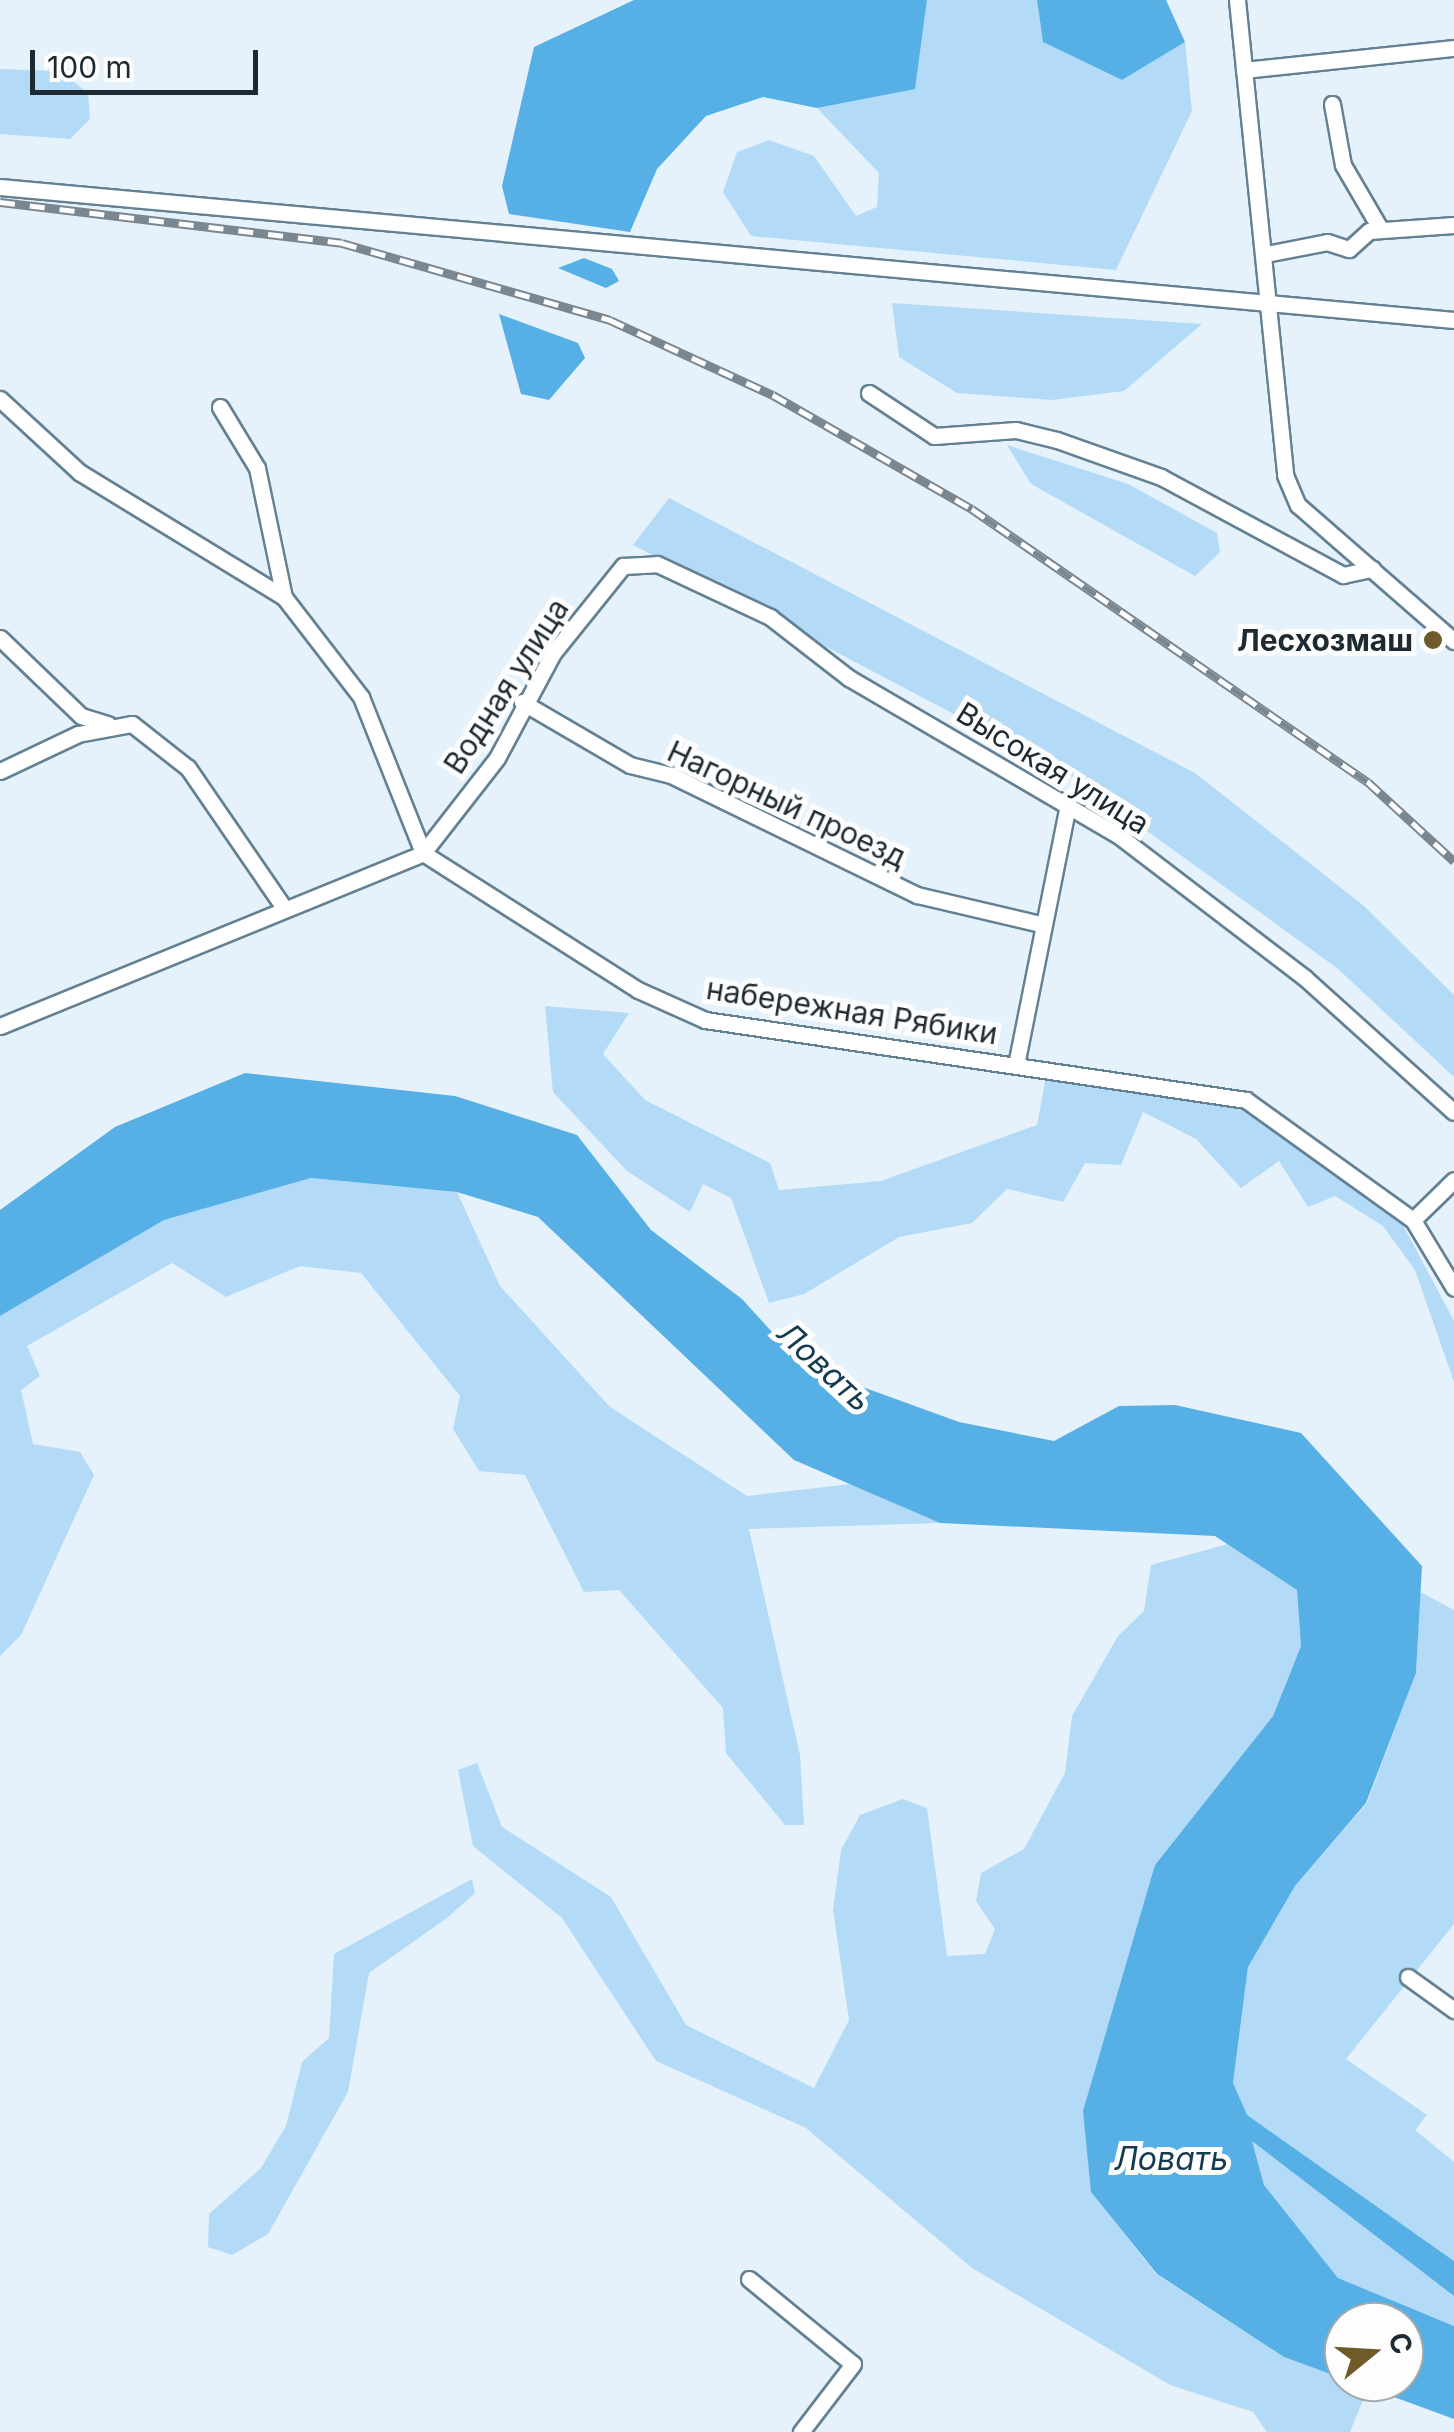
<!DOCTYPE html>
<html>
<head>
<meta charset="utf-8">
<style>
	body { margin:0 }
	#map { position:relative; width:1454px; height:2432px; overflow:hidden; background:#e5f2fb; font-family:Inter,sans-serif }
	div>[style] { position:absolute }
	.green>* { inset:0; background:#b3dbf7 }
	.water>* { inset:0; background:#56afe5 }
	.roads { filter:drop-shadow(2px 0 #648194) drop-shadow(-2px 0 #648194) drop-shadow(0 2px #648194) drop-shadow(0 -2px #648194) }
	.minor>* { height:15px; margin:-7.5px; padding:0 7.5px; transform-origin:7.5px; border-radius:7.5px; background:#fff }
	.rail>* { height:9px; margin-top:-4.5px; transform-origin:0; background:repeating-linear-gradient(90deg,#fdfdfd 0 15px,#7b8790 0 30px); box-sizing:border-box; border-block:2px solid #7b8790 }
	.dots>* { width:28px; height:28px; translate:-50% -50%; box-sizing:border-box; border:5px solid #fdfdfd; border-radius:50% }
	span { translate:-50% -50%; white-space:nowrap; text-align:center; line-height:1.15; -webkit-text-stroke:10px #fdfdfd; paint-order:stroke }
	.poi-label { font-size:30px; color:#1e2a32; font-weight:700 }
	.right { translate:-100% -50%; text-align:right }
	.street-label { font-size:30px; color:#1e2a32 }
	.water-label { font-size:32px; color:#143a50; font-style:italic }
	.north { position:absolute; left:1324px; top:2302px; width:100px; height:100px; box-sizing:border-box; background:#fdfdfd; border:2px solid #a4a9ac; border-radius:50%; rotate:72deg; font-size:28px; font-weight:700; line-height:40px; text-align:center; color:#1e2a32 }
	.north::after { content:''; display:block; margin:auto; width:35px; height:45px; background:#6e5b29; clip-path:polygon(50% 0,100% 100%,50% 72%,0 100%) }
	.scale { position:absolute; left:30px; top:50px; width:228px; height:45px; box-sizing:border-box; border:5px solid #1e2a32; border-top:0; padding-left:12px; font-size:30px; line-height:35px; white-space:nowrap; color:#1e2a32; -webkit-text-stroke:8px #fdfdfd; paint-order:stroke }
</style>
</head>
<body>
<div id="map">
	<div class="green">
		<div style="clip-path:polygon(927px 0,1037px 0,1043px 42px,1122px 80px,1185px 42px,1192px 111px,1116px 270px,751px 236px,723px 192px,737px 152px,769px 140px,814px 156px,856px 216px,877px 207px,879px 173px,817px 108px,915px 88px)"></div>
		<div style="clip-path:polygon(0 69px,60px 71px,88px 93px,90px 119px,70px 139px,0 134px)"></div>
		<div style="clip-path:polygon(892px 303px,1202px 324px,1124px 391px,1052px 400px,957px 393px,899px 357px)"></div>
		<div style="clip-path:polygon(1007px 445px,1128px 484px,1217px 533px,1220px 552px,1195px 576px,1031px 484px)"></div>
		<div style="clip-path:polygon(669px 498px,1195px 773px,1364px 906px,1454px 995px,1454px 1077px,1337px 968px,1068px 774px,633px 545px)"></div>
		<div style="clip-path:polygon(545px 1006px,629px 1013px,603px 1054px,645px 1100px,770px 1163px,779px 1190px,881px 1181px,1037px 1125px,1046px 1077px,1219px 1099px,1252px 1113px,1403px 1225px,1454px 1321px,1454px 1382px,1415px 1270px,1383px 1226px,1335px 1196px,1308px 1207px,1279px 1161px,1241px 1188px,1196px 1139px,1143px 1112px,1121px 1165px,1085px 1163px,1063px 1202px,1007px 1189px,972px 1223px,899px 1237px,804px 1294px,769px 1303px,731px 1198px,703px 1184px,690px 1212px,627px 1171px,553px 1092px)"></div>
		<div style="clip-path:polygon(311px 1178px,457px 1192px,500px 1286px,610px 1407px,747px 1496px,851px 1484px,940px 1523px,749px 1529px,800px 1755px,804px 1825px,785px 1825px,726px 1753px,723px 1708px,619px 1590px,584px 1592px,525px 1475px,479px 1471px,453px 1429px,460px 1396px,361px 1273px,300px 1266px,226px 1297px,172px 1263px,27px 1346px,40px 1376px,21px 1390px,33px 1444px,80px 1452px,94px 1475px,21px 1635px,0 1656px,0 1316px,164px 1220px)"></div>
		<div style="clip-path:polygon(1228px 1544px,1297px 1590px,1301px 1646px,1273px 1716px,1155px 1865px,1091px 2192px,1156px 2274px,1284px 2357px,1368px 2388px,1350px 2432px,1267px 2432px,1253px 2412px,1170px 2385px,972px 2268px,806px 2128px,656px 2061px,562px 1918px,473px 1846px,458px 1770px,477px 1763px,502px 1827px,611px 1897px,686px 2025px,814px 2088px,849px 2020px,833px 1910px,841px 1850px,860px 1815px,903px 1799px,927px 1808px,947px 1956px,985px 1954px,995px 1929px,976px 1901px,981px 1873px,1024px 1849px,1065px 1773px,1072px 1716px,1118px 1636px,1144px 1611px,1151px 1565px)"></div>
		<div style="clip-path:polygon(1420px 1592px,1454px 1610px,1454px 1924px,1346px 2059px,1427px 2115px,1415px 2130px,1454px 2162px,1454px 2261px,1246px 2115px,1233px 2083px,1248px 1967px,1295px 1886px,1367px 1803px,1416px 1673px)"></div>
		<div style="clip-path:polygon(472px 1879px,475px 1893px,447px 1918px,369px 1973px,348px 2092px,268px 2234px,232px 2255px,208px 2247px,209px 2214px,261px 2168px,286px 2126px,302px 2062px,329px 2038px,334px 1954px)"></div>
		<div style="clip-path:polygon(1251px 2139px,1454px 2296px,1454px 2326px,1338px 2278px,1264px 2185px)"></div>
	</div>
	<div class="water">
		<div style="clip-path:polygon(634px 0,927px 0,915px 89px,817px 108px,763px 97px,706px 116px,657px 169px,630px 232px,509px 214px,502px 186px,534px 47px)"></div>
		<div style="clip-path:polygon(1037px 0,1166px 0,1185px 42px,1122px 80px,1043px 42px)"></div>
		<div style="clip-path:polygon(584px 258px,612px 269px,619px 281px,606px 288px,558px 268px)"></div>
		<div style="clip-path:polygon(499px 314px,578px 343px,585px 358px,549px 400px,521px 394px)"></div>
		<div style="clip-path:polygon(245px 1073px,455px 1096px,577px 1135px,651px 1230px,742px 1299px,802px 1365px,959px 1422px,1054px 1441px,1119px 1406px,1175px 1405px,1301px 1433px,1422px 1566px,1416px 1673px,1366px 1803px,1295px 1886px,1248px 1967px,1233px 2083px,1247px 2115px,1454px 2261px,1454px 2296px,1252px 2141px,1264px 2185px,1338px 2278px,1454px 2326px,1454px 2419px,1353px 2382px,1404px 2382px,1404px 2322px,1344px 2322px,1344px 2379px,1284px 2357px,1157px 2274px,1091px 2192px,1083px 2111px,1155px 1865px,1273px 1716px,1301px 1646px,1297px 1590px,1215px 1536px,940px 1523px,794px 1460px,538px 1217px,457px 1192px,311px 1178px,164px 1220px,0 1316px,0 1210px,115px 1127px)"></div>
	</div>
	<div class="roads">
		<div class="minor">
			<div style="left:1237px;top:0;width:477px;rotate:84.2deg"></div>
			<div style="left:1285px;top:475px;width:33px;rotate:67deg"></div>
			<div style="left:1298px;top:505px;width:207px;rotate:41.1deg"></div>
			<div style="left:1244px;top:70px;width:211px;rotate:-6deg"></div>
			<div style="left:1332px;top:104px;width:62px;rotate:79.8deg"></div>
			<div style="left:1343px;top:165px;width:75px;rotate:59.7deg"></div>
			<div style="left:0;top:187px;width:1460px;rotate:5.23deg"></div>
			<div style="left:1266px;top:254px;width:62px;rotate:-11.1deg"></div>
			<div style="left:1327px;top:242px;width:23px;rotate:18deg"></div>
			<div style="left:1349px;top:249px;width:27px;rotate:-42deg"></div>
			<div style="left:1369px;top:231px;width:85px;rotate:-4deg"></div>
			<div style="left:869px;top:393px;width:78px;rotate:33.5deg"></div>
			<div style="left:934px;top:436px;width:82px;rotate:-4.2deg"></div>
			<div style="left:1016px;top:430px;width:42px;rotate:13.7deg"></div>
			<div style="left:1057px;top:440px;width:110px;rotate:19.6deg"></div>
			<div style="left:1161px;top:477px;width:207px;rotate:28.3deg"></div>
			<div style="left:1343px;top:575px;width:30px;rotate:-12deg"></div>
			<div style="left:0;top:399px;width:108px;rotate:42.7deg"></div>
			<div style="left:79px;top:472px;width:240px;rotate:31.4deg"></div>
			<div style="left:284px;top:597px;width:126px;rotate:52.4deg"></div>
			<div style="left:361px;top:697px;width:168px;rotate:68.3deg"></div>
			<div style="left:220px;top:407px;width:71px;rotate:58.8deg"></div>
			<div style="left:257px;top:468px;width:132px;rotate:78.2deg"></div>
			<div style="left:0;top:638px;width:112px;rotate:43.9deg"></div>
			<div style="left:81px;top:716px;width:28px;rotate:17deg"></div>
			<div style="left:522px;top:702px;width:125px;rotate:30.3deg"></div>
			<div style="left:630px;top:765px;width:42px;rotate:13.7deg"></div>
			<div style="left:671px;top:775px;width:274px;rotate:26deg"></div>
			<div style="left:917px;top:895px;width:127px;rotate:13.2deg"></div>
			<div style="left:0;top:771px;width:86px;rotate:-25.4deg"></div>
			<div style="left:78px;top:734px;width:55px;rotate:-10.5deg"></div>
			<div style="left:132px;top:724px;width:71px;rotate:38.2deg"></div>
			<div style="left:188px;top:768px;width:168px;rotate:55.5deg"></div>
			<div style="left:423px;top:853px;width:120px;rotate:-52.1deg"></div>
			<div style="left:497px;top:758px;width:119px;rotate:-61.9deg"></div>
			<div style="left:553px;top:653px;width:112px;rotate:-51.2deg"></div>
			<div style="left:623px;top:566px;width:34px;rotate:-3deg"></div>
			<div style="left:657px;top:564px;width:125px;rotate:25.1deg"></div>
			<div style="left:770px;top:617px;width:100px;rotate:37.7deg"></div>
			<div style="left:849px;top:678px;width:311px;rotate:30.3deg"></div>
			<div style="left:1118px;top:835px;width:235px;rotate:37.4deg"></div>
			<div style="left:1305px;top:978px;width:200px;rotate:42deg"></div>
			<div style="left:423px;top:853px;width:255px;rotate:32.5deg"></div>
			<div style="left:638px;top:990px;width:73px;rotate:24.1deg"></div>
			<div style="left:705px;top:1020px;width:547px;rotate:8.41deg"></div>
			<div style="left:1246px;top:1100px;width:206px;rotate:35.7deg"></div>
			<div style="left:1413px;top:1220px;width:79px;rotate:58.9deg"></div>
			<div style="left:0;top:1026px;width:457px;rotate:-22.2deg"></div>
			<div style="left:1016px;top:1065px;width:266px;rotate:-78.7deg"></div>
			<div style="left:1413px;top:1220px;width:57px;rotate:-44.3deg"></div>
			<div style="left:1408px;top:1977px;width:57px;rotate:35.7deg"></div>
			<div style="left:749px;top:2279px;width:134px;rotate:39.3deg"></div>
			<div style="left:853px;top:2364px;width:86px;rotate:127.4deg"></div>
		</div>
	</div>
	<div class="rail">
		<div style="left:0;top:202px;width:344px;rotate:6.8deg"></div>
		<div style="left:342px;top:243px;width:279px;rotate:16deg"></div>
		<div style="left:610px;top:320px;width:179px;rotate:24.7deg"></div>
		<div style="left:773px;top:395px;width:229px;rotate:29.8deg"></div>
		<div style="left:972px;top:509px;width:481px;rotate:34.6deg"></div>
		<div style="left:1368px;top:782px;width:117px;rotate:42.6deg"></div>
	</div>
	<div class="dots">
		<div style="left:1433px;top:640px;background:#6e5b29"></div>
	</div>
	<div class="poi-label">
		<span class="right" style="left:1413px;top:640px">Лесхозмаш</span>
	</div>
	<div class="street-label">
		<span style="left:506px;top:686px;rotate:-57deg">Водная улица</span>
		<span style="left:1053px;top:768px;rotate:32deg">Высокая улица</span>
		<span style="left:787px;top:804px;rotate:25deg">Нагорный проезд</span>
		<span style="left:852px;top:1011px;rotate:9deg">набережная Рябики</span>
	</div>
	<div class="water-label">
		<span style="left:824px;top:1367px;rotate:43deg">Ловать</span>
		<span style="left:1171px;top:2159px">Ловать</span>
	</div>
	<div class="north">С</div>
	<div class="scale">100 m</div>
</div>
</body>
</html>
